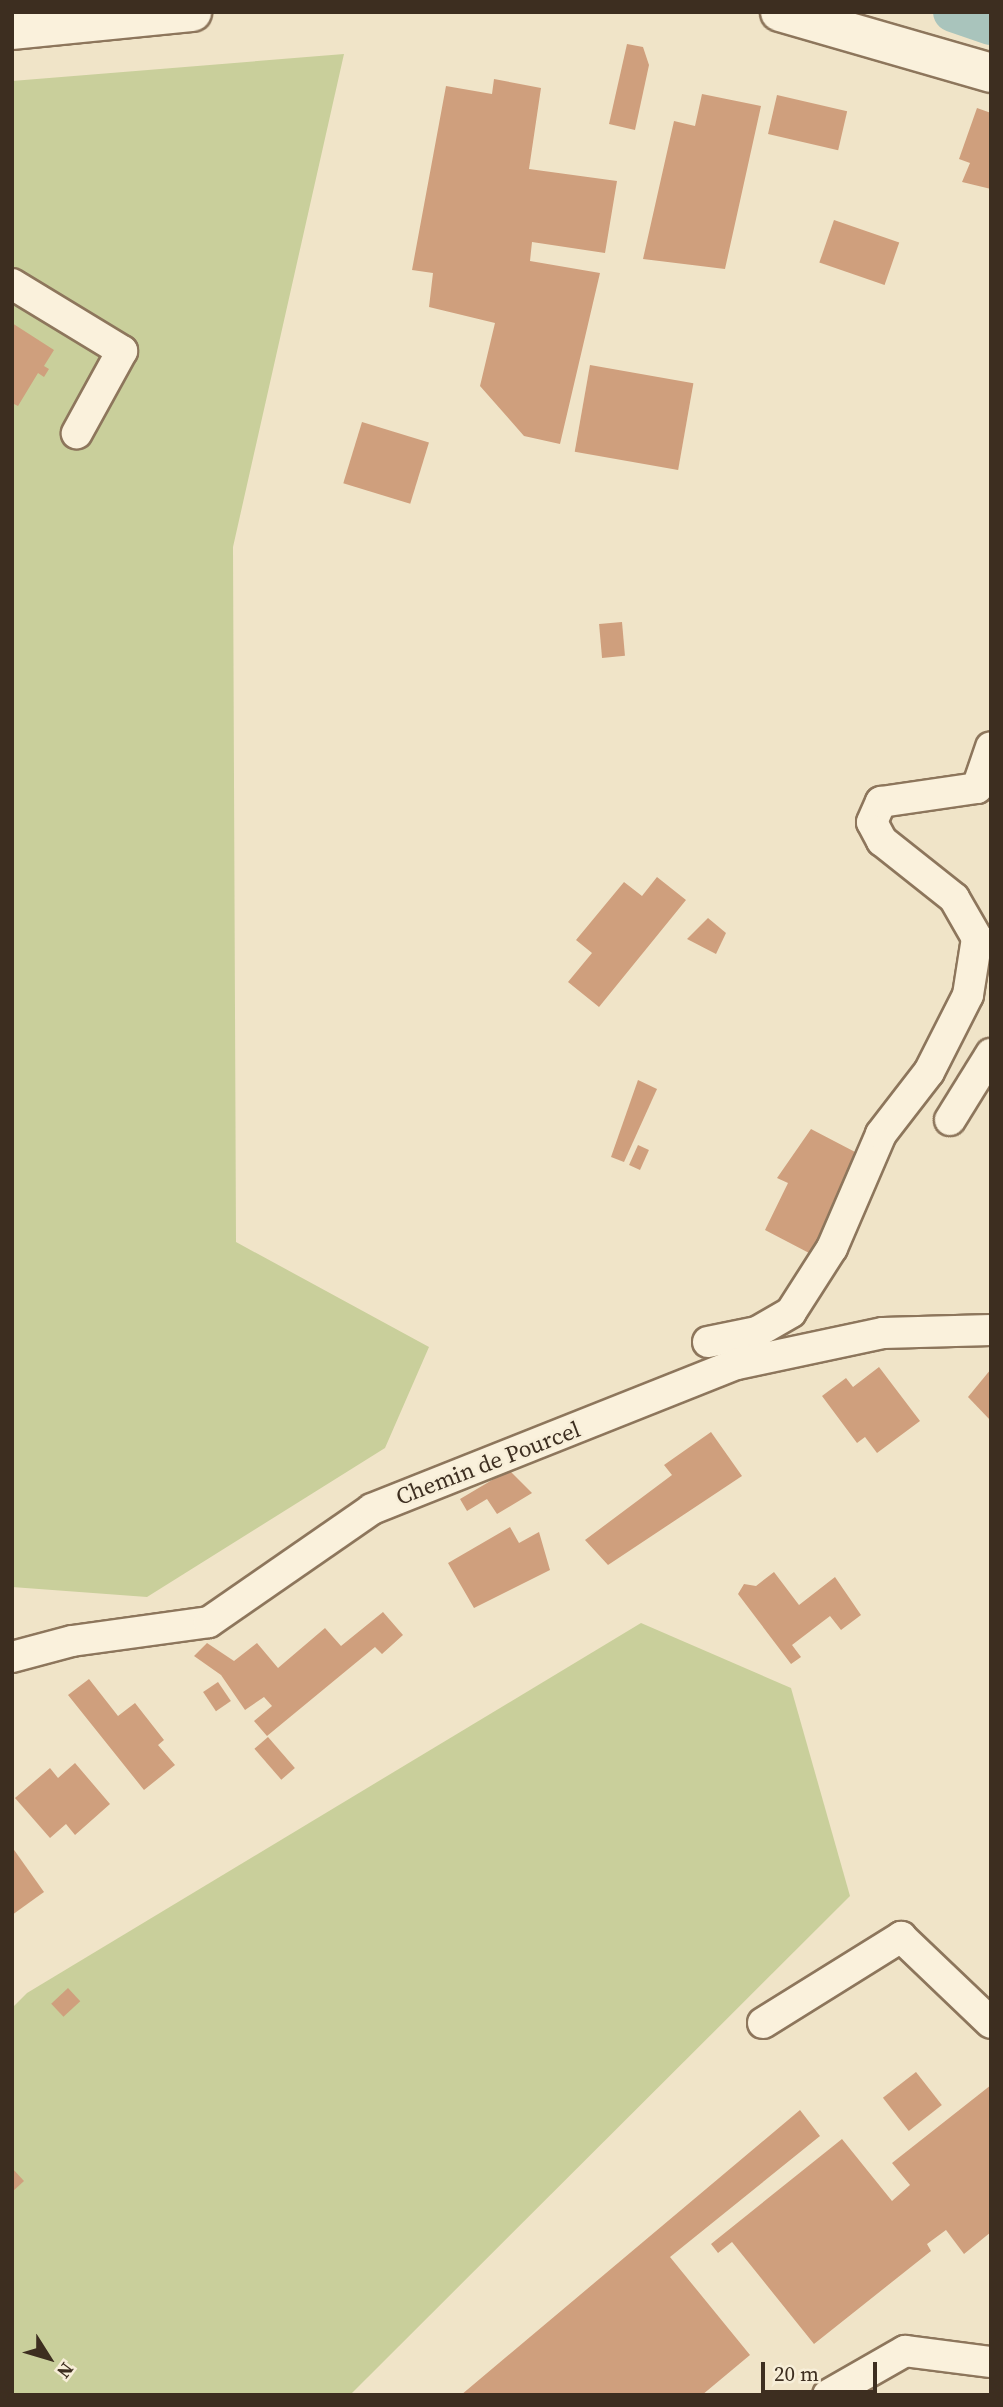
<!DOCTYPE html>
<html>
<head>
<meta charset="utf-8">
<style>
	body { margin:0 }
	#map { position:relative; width:1003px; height:2407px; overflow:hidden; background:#f0e4c8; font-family:"Source Serif 4",serif }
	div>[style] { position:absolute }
	.green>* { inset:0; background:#c9cf9b }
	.canal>* { height:40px; margin:-20px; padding:0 20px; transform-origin:20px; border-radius:20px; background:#a9c4bc }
	.building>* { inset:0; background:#cf9f7d; transform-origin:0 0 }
	.roads { filter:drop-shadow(2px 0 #8d765c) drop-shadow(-2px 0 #8d765c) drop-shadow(0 2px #8d765c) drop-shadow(0 -2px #8d765c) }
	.minor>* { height:30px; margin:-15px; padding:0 15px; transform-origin:15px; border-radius:15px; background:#faf1dc }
	.secondary>* { height:38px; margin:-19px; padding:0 19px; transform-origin:19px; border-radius:19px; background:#faf1dc }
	span { translate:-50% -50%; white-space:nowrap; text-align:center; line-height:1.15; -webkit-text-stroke:5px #f7eed8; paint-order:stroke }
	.street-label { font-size:23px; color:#3d2e20 }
	.frame { position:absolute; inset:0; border:14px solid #3d2e20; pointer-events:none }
	.north { position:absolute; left:14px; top:2323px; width:70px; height:70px; -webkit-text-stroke:5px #f7eed8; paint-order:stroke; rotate:127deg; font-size:19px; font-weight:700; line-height:28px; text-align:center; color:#3d2e20 }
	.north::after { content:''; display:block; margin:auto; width:24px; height:32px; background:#3d2e20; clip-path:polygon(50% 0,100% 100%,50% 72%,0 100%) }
	.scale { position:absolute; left:761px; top:2362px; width:116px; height:32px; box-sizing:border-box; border:4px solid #3d2e20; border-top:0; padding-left:9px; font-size:21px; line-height:24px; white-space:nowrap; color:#3d2e20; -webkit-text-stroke:5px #f7eed8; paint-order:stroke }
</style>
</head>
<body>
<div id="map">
	<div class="green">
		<div style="clip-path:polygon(344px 54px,233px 547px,236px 1242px,429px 1347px,385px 1448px,147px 1597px,12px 1587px,12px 81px)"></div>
		<div style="clip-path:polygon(641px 1623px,791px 1688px,850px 1896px,350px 2395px,12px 2395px,12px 2008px,27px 1993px)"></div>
	</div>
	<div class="canal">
		<div style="left:953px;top:12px;width:40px;rotate:18.9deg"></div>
	</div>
	<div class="building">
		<div style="clip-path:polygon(627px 44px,643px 47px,649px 65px,635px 130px,609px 124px)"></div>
		<div style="clip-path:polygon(494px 79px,541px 88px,529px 169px,617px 181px,605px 253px,532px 242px,530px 261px,600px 273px,560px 444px,524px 436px,480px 386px,495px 323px,429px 307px,433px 273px,412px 270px,446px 86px,492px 94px)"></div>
		<div style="clip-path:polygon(702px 94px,761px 106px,725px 269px,643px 259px,674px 121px,695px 126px)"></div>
		<div style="left:777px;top:95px;width:72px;height:40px;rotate:13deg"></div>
		<div style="clip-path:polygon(977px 108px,991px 113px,991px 189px,962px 182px,970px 163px,959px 159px)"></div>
		<div style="left:834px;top:220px;width:69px;height:45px;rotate:19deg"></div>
		<div style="clip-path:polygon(12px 323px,54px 350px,44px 366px,49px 369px,44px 377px,38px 373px,18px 406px,12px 403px)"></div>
		<div style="left:590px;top:365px;width:105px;height:88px;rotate:10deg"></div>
		<div style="left:362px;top:422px;width:70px;height:64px;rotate:17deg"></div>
		<div style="left:622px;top:622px;width:34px;height:23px;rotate:85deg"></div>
		<div style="clip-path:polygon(657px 877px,686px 900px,599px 1007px,568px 982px,592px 953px,576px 940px,624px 882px,642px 896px)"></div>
		<div style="clip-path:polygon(708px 918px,726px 933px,716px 954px,687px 939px)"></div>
		<div style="clip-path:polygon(638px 1080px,657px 1089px,624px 1162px,611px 1157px)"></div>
		<div style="clip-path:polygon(811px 1129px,857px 1153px,811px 1254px,765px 1230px,788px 1183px,777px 1178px)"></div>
		<div style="left:638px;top:1145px;width:12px;height:22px;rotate:24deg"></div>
		<div style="clip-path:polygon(879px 1367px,920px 1421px,877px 1453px,865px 1437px,857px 1443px,822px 1396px,846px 1378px,853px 1387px)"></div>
		<div style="clip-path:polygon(991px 1369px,991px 1421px,968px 1397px)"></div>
		<div style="clip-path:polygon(711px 1432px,742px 1476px,608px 1565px,585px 1540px,672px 1475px,664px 1465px)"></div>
		<div style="clip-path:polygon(509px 1470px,532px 1493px,497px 1514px,487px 1499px,467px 1511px,460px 1499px)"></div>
		<div style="clip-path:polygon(510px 1527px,519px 1543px,539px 1532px,550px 1570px,474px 1608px,448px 1563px)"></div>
		<div style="clip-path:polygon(774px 1572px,799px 1605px,835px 1577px,861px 1615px,841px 1630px,830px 1616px,792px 1645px,801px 1657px,791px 1664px,738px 1594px,744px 1584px,756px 1586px)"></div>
		<div style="clip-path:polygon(383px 1612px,403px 1635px,382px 1654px,375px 1647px,267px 1736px,254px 1721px,272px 1706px,264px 1697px,245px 1710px,221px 1675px,194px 1656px,207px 1643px,234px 1661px,257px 1643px,278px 1668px,325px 1628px,341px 1646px)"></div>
		<div style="clip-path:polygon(89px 1679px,118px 1716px,135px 1703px,164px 1740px,158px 1745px,175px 1765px,144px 1790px,68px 1695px)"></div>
		<div style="left:218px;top:1682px;width:23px;height:18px;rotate:56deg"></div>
		<div style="left:268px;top:1737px;width:41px;height:18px;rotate:49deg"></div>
		<div style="clip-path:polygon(75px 1763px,110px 1804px,75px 1835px,66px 1824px,50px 1838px,15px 1798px,50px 1768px,58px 1778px)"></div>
		<div style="clip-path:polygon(12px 1847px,44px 1892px,12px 1915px)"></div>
		<div style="left:68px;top:1988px;width:18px;height:23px;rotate:47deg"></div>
		<div style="left:916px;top:2072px;width:42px;height:42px;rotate:52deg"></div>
		<div style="clip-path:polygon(991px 2085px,991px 2232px,964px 2254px,946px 2230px,927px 2244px,931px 2251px,814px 2344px,732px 2242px,718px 2253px,711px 2244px,842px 2139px,892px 2201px,910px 2185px,892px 2163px)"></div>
		<div style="clip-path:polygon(800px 2110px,820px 2136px,670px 2257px,750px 2355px,702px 2395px,461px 2395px)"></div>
		<div style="clip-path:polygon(12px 2168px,24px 2181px,12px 2192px)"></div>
	</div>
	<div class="roads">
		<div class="minor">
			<div style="left:12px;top:284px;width:129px;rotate:31.3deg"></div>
			<div style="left:122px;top:351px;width:94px;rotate:118.8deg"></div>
			<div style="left:950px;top:1120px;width:78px;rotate:-58.2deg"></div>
			<div style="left:708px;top:1342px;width:50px;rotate:-11.5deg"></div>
			<div style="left:757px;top:1332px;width:39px;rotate:-30deg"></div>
			<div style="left:791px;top:1312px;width:76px;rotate:-57.4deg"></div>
			<div style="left:832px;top:1248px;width:124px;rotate:-66.7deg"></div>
			<div style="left:881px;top:1134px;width:78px;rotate:-52.3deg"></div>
			<div style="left:929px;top:1072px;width:86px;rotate:-63.1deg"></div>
			<div style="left:968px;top:995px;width:58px;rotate:-81deg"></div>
			<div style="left:977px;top:938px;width:46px;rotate:-119.9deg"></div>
			<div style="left:954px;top:898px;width:92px;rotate:-141.6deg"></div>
			<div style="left:882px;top:841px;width:21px;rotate:-118deg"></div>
			<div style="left:872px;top:822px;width:22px;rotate:-66deg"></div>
			<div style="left:881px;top:802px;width:97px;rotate:-8.3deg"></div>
			<div style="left:977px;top:788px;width:43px;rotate:-71.1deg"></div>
			<div style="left:12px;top:1657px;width:62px;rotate:-14.9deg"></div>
			<div style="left:72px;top:1641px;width:138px;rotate:-7.9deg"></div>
			<div style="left:209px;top:1622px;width:198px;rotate:-34.7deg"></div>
			<div style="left:372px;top:1509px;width:393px;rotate:-21.7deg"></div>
			<div style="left:737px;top:1364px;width:149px;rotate:-12deg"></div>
			<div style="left:883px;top:1333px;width:108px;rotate:-1.6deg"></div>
			<div style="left:763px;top:2023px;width:163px;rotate:-31.9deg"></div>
			<div style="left:901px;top:1937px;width:124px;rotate:43.7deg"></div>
			<div style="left:828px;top:2395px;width:89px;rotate:-29.7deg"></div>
			<div style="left:905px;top:2351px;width:87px;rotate:7.3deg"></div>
		</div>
		<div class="secondary">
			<div style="left:780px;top:12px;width:220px;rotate:16.1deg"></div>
			<div style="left:12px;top:30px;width:181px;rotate:-5.7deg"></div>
		</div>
	</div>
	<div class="street-label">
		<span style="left:488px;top:1463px;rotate:-21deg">Chemin de Pourcel</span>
	</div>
	<div class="frame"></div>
	<div class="north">N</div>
	<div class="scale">20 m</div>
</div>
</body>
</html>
